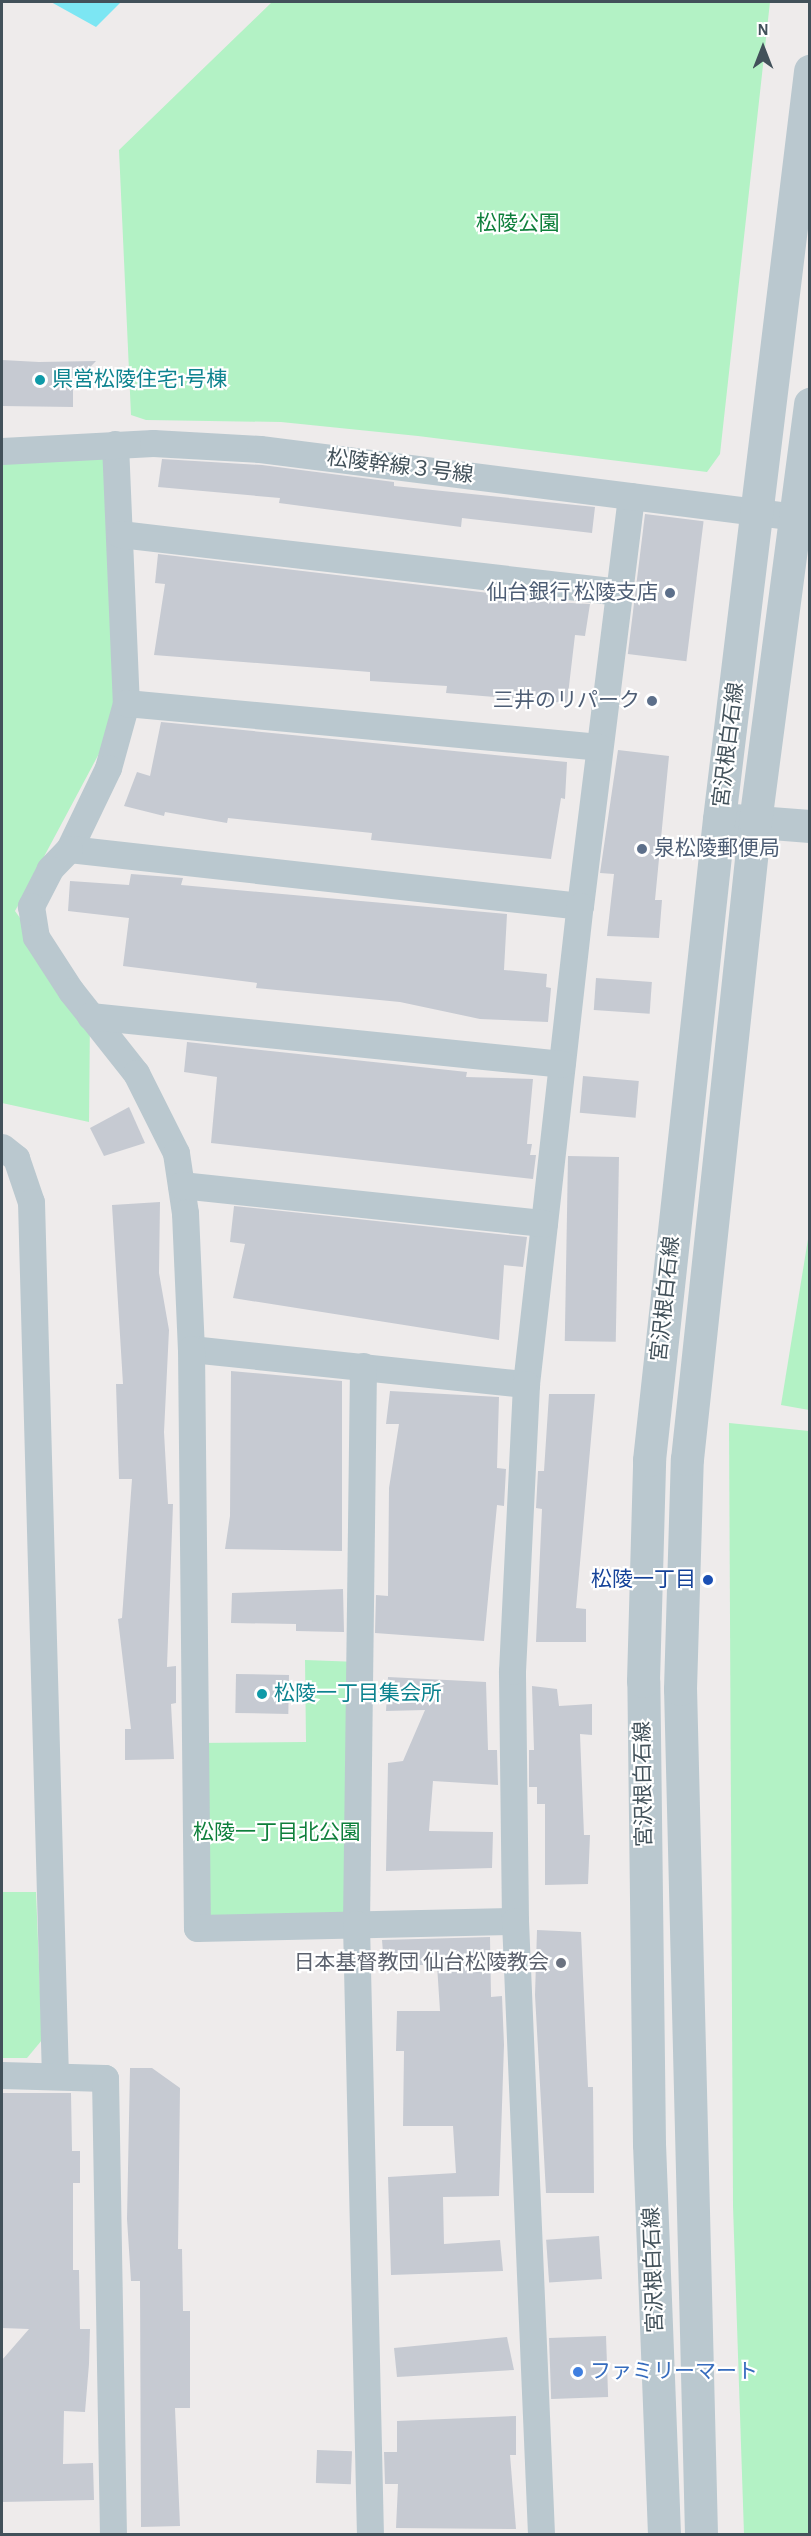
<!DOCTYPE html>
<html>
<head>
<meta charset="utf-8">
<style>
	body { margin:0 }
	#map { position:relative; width:811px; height:2536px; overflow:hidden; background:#eeebeb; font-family:"Alegreya Sans","Noto Sans JP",sans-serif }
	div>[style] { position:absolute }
	.green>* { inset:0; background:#b3f2c5 }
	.water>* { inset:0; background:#7ce6f3 }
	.building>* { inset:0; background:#c6cad2; transform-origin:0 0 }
	.minor>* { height:27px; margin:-13.5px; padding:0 13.5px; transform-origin:13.5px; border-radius:13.5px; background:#bac8cf }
	.tertiary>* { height:33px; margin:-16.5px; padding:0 16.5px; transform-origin:16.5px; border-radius:16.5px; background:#bac8cf }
	.dots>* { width:16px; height:16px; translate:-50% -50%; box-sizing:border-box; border:3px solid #fff; border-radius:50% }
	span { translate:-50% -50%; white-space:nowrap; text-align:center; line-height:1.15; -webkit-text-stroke:4.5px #fff; paint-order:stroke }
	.park-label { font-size:21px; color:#0e7f3b }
	.culture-label { font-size:21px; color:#0d838f }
	.left { translate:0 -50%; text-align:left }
	.street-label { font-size:21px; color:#42515a }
	.service-label { font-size:21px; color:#4e5e75 }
	.right { translate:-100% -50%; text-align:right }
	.transit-label { font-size:21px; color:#164399 }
	.worship-label { font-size:21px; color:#5b616d }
	.shop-label { font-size:21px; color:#366cbe }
	.frame { position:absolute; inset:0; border:3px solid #42515a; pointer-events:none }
	.north { position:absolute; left:733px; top:18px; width:60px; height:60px; -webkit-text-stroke:4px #fff; paint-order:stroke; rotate:0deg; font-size:16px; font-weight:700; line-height:24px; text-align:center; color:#42515a }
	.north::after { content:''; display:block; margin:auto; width:21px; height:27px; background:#42515a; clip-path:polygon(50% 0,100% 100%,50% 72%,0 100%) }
</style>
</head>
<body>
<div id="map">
	<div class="green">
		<div style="clip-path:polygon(272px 2px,770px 2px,720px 454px,707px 472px,418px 436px,281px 422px,146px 420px,131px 415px,119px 150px)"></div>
		<div style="clip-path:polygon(115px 444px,126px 703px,15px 911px,90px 1016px,89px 1122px,2px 1103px,2px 445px)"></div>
		<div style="clip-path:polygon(809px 1233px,809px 1410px,781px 1405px)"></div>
		<div style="clip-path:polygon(729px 1423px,809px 1431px,809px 2534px,744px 2534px,733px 2206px)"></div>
		<div style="clip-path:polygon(305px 1660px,359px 1662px,356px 1924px,197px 1928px,195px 1743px,306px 1742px)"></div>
		<div style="clip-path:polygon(2px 1892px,36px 1892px,42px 2040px,27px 2058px,2px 2058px)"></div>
	</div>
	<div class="water">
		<div style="clip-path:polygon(51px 2px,121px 2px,96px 27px)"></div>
	</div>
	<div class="building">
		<div style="clip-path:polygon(2px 360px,39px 362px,96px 361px,73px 385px,73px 407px,2px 406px)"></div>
		<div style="clip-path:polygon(162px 459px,262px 465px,394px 482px,394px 486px,595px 507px,592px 533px,462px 518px,461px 527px,279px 503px,280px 498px,158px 487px)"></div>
		<div style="left:645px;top:514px;width:59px;height:141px;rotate:7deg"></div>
		<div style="clip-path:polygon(158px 554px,515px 596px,515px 600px,590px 604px,585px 636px,575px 635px,567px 703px,446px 693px,447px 686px,370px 681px,370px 672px,154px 655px,165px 584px,155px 583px)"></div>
		<div style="clip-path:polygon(161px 722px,567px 762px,565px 799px,561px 798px,551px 859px,371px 840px,372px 833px,228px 818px,227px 823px,165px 812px,164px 816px,124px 806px,137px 772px,150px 776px)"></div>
		<div style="clip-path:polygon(618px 750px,669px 756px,655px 900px,662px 900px,659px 938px,607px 936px,614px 874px,600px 873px)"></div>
		<div style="clip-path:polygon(131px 874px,183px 878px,181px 885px,507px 914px,504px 970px,547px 974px,546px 987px,551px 988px,548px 1022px,480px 1019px,400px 1002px,256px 988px,257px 983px,123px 966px,129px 918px,68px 911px,70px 881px,129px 885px)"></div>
		<div style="left:596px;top:978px;width:56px;height:32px;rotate:4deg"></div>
		<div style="clip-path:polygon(187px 1042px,467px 1072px,466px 1077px,533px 1079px,527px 1144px,532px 1144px,530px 1155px,536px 1155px,533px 1179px,211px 1143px,217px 1077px,184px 1072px)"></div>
		<div style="left:583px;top:1076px;width:56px;height:37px;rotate:5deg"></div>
		<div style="clip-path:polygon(129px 1107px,145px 1143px,104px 1156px,90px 1128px)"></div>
		<div style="left:568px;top:1156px;width:51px;height:185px;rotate:1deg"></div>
		<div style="clip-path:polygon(160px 1202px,159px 1273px,169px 1330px,164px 1432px,168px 1504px,173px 1504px,167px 1667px,176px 1666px,176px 1703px,171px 1704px,174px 1759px,125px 1760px,125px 1729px,131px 1729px,118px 1619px,122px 1618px,132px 1479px,119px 1479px,116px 1384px,123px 1384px,112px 1205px)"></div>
		<div style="clip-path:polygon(234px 1206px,527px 1237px,523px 1267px,504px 1265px,499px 1340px,233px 1298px,245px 1244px,230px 1242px)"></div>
		<div style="clip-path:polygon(231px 1371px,342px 1381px,342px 1551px,225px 1549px,230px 1516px)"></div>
		<div style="clip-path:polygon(390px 1391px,499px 1397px,497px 1468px,506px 1469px,504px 1506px,497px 1505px,484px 1641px,375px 1633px,376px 1595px,388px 1596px,389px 1488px,399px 1424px,386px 1424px)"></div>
		<div style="clip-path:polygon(549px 1394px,595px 1394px,576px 1608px,586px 1609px,586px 1642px,536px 1642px,542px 1509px,536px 1508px,538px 1471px,544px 1471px)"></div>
		<div style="clip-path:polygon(343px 1589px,344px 1632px,296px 1631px,296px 1624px,231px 1623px,232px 1593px)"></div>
		<div style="left:236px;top:1674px;width:53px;height:39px;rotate:1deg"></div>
		<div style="clip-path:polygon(388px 1677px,486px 1682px,488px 1750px,497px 1750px,498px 1785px,433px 1781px,429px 1831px,493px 1832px,492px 1868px,386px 1871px,388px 1763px,403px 1761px,425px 1710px,386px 1711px)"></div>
		<div style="clip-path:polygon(532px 1686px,557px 1689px,559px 1706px,592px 1704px,592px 1735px,580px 1734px,584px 1835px,590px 1835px,588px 1884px,545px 1885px,545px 1804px,537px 1804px,537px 1787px,529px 1787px,529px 1750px,534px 1750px)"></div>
		<div style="clip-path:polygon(537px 1930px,581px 1932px,588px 2087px,593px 2087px,594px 2193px,546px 2193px,535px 1995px)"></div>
		<div style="clip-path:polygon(490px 1937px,491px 1997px,502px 1996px,504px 2045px,499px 2196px,443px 2197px,444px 2244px,500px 2240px,503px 2271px,391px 2275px,388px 2177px,456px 2173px,453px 2126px,403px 2126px,404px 2051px,396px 2051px,397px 2011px,440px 2011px,437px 1965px,384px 1965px,382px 1940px)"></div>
		<div style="clip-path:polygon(130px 2068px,152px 2068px,180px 2088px,178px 2249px,182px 2249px,183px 2311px,190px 2311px,190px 2408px,175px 2408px,180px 2526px,141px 2527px,140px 2281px,131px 2281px,127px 2219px)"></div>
		<div style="clip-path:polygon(2px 2093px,71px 2093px,72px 2151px,80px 2151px,80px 2183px,73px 2183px,73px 2270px,79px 2270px,80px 2329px,90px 2329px,89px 2364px,85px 2412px,64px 2411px,63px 2464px,93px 2463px,94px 2500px,2px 2502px,2px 2360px,29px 2329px,2px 2328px)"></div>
		<div style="left:599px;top:2236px;width:43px;height:53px;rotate:86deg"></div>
		<div style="left:606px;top:2336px;width:61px;height:57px;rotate:88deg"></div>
		<div style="clip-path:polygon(507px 2337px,514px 2370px,397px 2377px,394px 2348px)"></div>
		<div style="clip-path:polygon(516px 2416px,516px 2455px,510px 2455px,516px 2529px,396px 2528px,398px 2484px,385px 2484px,384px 2452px,397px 2452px,397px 2421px)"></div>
		<div style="left:317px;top:2450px;width:35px;height:33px;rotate:2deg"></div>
	</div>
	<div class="minor">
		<div style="left:115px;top:444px;width:259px;rotate:87.6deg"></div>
		<div style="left:126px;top:703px;width:67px;rotate:105.5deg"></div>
		<div style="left:108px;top:768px;width:90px;rotate:115.7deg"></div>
		<div style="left:69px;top:849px;width:514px;rotate:6.36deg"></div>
		<div style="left:580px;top:906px;width:413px;rotate:-82.9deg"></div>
		<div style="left:2px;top:451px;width:151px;rotate:-3deg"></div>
		<div style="left:153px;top:443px;width:107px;rotate:3.2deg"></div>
		<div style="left:260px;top:449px;width:540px;rotate:7.23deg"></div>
		<div style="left:120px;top:534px;width:503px;rotate:6.62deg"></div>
		<div style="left:126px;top:703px;width:475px;rotate:5.3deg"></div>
		<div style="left:69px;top:849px;width:28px;rotate:134deg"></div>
		<div style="left:50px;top:869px;width:42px;rotate:117.2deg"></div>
		<div style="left:31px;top:906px;width:31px;rotate:81deg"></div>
		<div style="left:36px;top:937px;width:64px;rotate:57.1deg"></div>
		<div style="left:71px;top:991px;width:105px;rotate:51.6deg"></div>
		<div style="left:136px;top:1073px;width:89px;rotate:63.4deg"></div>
		<div style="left:176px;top:1153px;width:61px;rotate:81.5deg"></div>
		<div style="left:185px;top:1213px;width:136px;rotate:87.5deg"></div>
		<div style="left:191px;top:1349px;width:337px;rotate:6deg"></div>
		<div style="left:526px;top:1384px;width:481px;rotate:-83.6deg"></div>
		<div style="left:90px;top:1016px;width:474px;rotate:5.8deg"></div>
		<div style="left:2px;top:1147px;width:18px;rotate:38deg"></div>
		<div style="left:16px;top:1158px;width:46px;rotate:71.2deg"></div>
		<div style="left:31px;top:1202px;width:874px;rotate:88.43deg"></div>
		<div style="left:181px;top:1185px;width:365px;rotate:6deg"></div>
		<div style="left:191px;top:1349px;width:579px;rotate:89.41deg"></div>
		<div style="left:197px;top:1928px;width:318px;rotate:-1.3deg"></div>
		<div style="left:515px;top:1921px;width:250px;rotate:-90.7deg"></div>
		<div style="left:512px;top:1671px;width:287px;rotate:-87.2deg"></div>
		<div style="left:363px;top:1366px;width:558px;rotate:90.72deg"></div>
		<div style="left:356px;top:1924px;width:610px;rotate:88.69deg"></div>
		<div style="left:515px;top:1921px;width:614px;rotate:87.57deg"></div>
		<div style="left:2px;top:2075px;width:103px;rotate:1.7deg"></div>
		<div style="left:105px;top:2078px;width:456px;rotate:89deg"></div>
	</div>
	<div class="tertiary">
		<div style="left:733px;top:820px;width:77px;rotate:4.5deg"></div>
		<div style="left:664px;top:2534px;width:390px;rotate:-92.2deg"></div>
		<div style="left:649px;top:2144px;width:463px;rotate:-90.7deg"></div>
		<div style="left:643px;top:1681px;width:221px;rotate:-88.4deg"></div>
		<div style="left:649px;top:1460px;width:645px;rotate:-83.77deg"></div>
		<div style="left:719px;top:819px;width:754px;rotate:-83.06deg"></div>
		<div style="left:701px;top:2534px;width:845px;rotate:-91.42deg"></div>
		<div style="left:680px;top:1689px;width:230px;rotate:-88.3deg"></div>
		<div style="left:687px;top:1459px;width:641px;rotate:-83.91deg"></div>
		<div style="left:755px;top:822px;width:422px;rotate:-82.5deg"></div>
	</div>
	<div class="dots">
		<div style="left:40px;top:380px;background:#0f9aa8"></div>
		<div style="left:670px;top:593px;background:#5c6f8a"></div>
		<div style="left:652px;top:701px;background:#5c6f8a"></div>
		<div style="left:642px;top:849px;background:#5c6f8a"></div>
		<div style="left:708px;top:1580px;background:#1a4fb4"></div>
		<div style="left:262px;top:1694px;background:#0f9aa8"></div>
		<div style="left:561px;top:1963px;background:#6b7280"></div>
		<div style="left:578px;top:2372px;background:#3f7fe0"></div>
	</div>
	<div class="park-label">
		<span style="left:518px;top:224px">松陵公園</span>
		<span style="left:277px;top:1833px">松陵一丁目北公園</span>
	</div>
	<div class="culture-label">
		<span class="left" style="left:52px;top:380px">県営松陵住宅1号棟</span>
		<span class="left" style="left:274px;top:1694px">松陵一丁目集会所</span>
	</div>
	<div class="street-label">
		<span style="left:400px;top:467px;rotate:7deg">松陵幹線３号線</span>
		<span style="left:729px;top:745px;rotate:-83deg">宮沢根白石線</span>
		<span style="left:666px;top:1299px;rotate:-84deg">宮沢根白石線</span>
		<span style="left:644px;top:1784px;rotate:-91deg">宮沢根白石線</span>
		<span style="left:654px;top:2270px;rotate:-92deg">宮沢根白石線</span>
	</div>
	<div class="service-label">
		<span class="right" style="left:658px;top:593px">仙台銀行 松陵支店</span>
		<span class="right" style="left:640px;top:701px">三井のリパーク</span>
		<span class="left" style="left:654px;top:849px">泉松陵郵便局</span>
	</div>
	<div class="transit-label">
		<span class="right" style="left:696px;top:1580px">松陵一丁目</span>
	</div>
	<div class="worship-label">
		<span class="right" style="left:549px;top:1963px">日本基督教団 仙台松陵教会</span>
	</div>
	<div class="shop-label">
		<span class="left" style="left:590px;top:2372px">ファミリーマート</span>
	</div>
	<div class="frame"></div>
	<div class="north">N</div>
</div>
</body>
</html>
